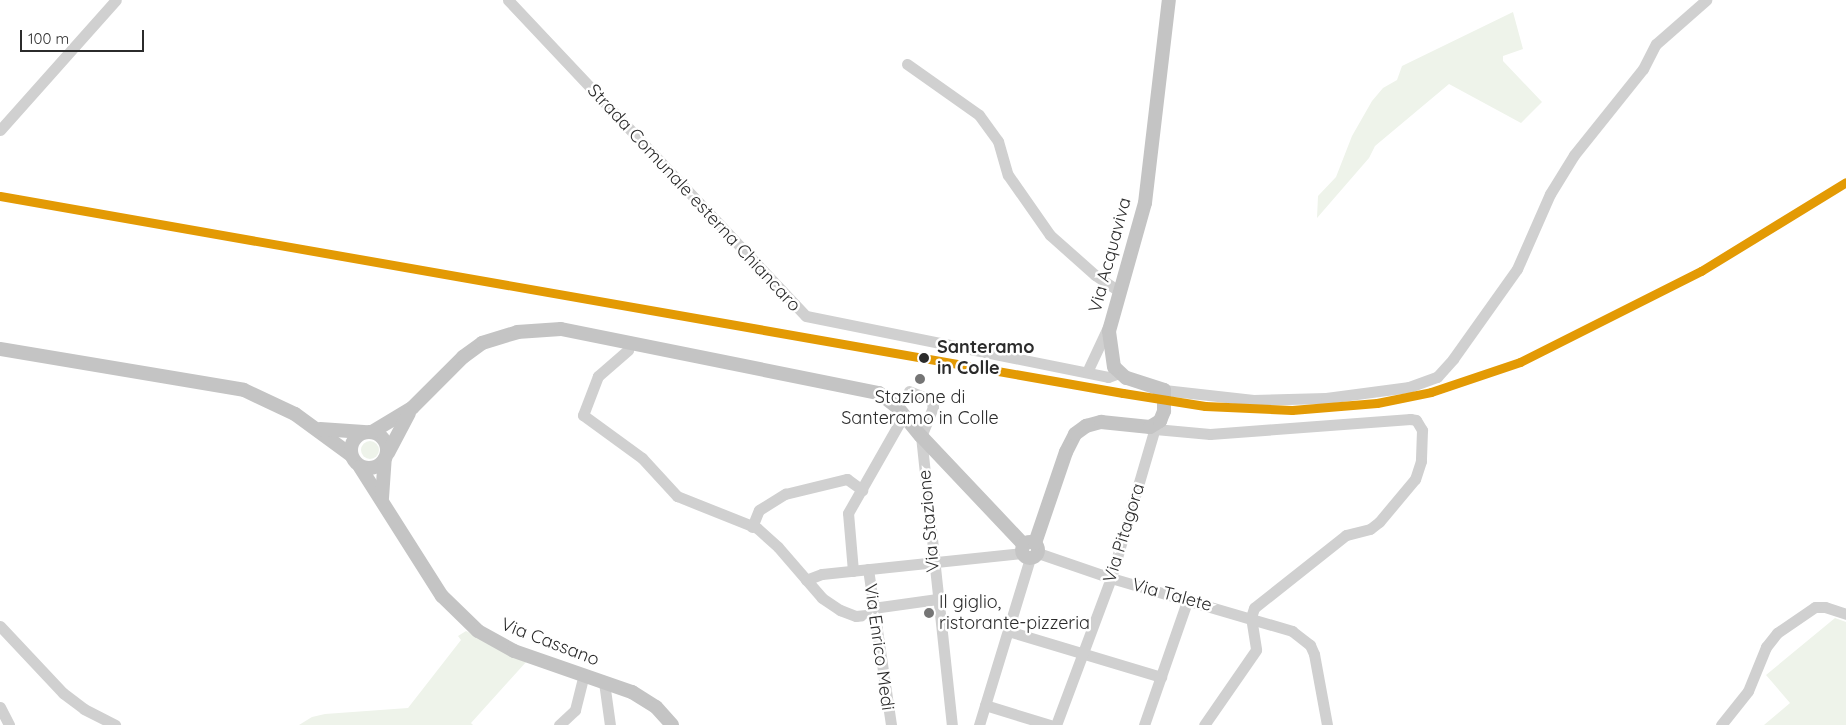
<!DOCTYPE html>
<html>
<head>
<meta charset="utf-8">
<style>
	body { margin:0 }
	#map { position:relative; width:1846px; height:725px; overflow:hidden; background:#fff; font-family:Quicksand,sans-serif }
	div>[style] { position:absolute }
	.green>* { inset:0; background:#eef3ea }
	.round { border-radius:50% }
	.minor>* { height:11px; margin:-5.5px; padding:0 5.5px; transform-origin:5.5px; border-radius:5.5px; background:#d0d0d0 }
	.major>* { height:14px; margin:-7px; padding:0 7px; transform-origin:7px; border-radius:7px; background:#c4c4c4 }
	.major>.ring { margin:-7px; padding:0; box-sizing:content-box; background:none; border:14px solid #c4c4c4; border-radius:50% }
	.rail-1>* { height:9px; margin:-4.5px; padding:0 4.5px; transform-origin:4.5px; border-radius:4.5px; background:#e39a04 }
	.dots>* { width:14px; height:14px; translate:-50% -50%; box-sizing:border-box; border:2px solid #fff; border-radius:50% }
	span { translate:-50% -50%; white-space:nowrap; text-align:center; line-height:1.15; -webkit-text-stroke:5px #fff; paint-order:stroke }
	.street-label { font-size:18px; color:#2b2b2b }
	.stop-label { font-size:18px; color:#2b2b2b; font-weight:700 }
	.left { translate:0 -50%; text-align:left }
	.poi-label { font-size:18px; color:#2b2b2b }
	.scale { position:absolute; left:20px; top:30px; width:124px; height:22px; box-sizing:border-box; border:2px solid #2b2b2b; border-top:0; padding-left:6px; font-size:15px; line-height:18px; white-space:nowrap; color:#2b2b2b; -webkit-text-stroke:4px #fff; paint-order:stroke }
</style>
</head>
<body>
<div id="map">
	<div class="green">
		<div style="clip-path:polygon(1513px 12px,1523px 49px,1503px 56px,1503px 61px,1542px 102px,1521px 123px,1449px 84px,1375px 146px,1369px 158px,1317px 218px,1318px 196px,1336px 177px,1352px 136px,1372px 101px,1383px 88px,1397px 80px,1402px 66px)"></div>
		<div class="round" style="left:361px;top:441px;width:18px;height:18px"></div>
		<div style="clip-path:polygon(1835px 618px,1846px 622px,1846px 725px,1764px 725px,1790px 703px,1766px 675px)"></div>
		<div style="clip-path:polygon(466px 631px,527px 661px,471px 723px,473px 725px,299px 725px,312px 717px,325px 714px,408px 708px,461px 640px,458px 636px)"></div>
	</div>
	<div class="minor">
		<div style="left:508px;top:0;width:434px;rotate:46.7deg"></div>
		<div style="left:806px;top:316px;width:308px;rotate:11.4deg"></div>
		<div style="left:1108px;top:377px;width:12px;rotate:-20deg"></div>
		<div style="left:907px;top:64px;width:88px;rotate:35.3deg"></div>
		<div style="left:979px;top:115px;width:32px;rotate:54deg"></div>
		<div style="left:998px;top:141px;width:35px;rotate:74deg"></div>
		<div style="left:1008px;top:175px;width:73px;rotate:55deg"></div>
		<div style="left:1050px;top:235px;width:60px;rotate:41.6deg"></div>
		<div style="left:1095px;top:275px;width:30px;rotate:34deg"></div>
		<div style="left:0;top:130px;width:174px;rotate:-48.3deg"></div>
		<div style="left:629px;top:343px;width:7px;rotate:98deg"></div>
		<div style="left:628px;top:350px;width:40px;rotate:139deg"></div>
		<div style="left:598px;top:376px;width:42px;rotate:111deg"></div>
		<div style="left:583px;top:415px;width:73px;rotate:36.1deg"></div>
		<div style="left:642px;top:458px;width:52px;rotate:47.4deg"></div>
		<div style="left:677px;top:496px;width:86px;rotate:21.8deg"></div>
		<div style="left:757px;top:528px;width:28px;rotate:42deg"></div>
		<div style="left:778px;top:547px;width:67px;rotate:49.2deg"></div>
		<div style="left:822px;top:598px;width:22px;rotate:34deg"></div>
		<div style="left:840px;top:610px;width:17px;rotate:21deg"></div>
		<div style="left:856px;top:616px;width:18px;rotate:-6deg"></div>
		<div style="left:1087px;top:372px;width:54px;rotate:-64.9deg"></div>
		<div style="left:1164px;top:390px;width:90px;rotate:6.4deg"></div>
		<div style="left:1253px;top:400px;width:73px;rotate:-1.6deg"></div>
		<div style="left:1326px;top:398px;width:84px;rotate:-7.5deg"></div>
		<div style="left:1409px;top:387px;width:30px;rotate:-20deg"></div>
		<div style="left:1437px;top:377px;width:24px;rotate:-48deg"></div>
		<div style="left:1453px;top:359px;width:110px;rotate:-54.6deg"></div>
		<div style="left:1517px;top:269px;width:82px;rotate:-66.3deg"></div>
		<div style="left:1550px;top:194px;width:46px;rotate:-58.4deg"></div>
		<div style="left:1574px;top:155px;width:110px;rotate:-51.3deg"></div>
		<div style="left:1643px;top:69px;width:28px;rotate:-63deg"></div>
		<div style="left:1656px;top:44px;width:67px;rotate:-41.3deg"></div>
		<div style="left:909px;top:391px;width:24px;rotate:22deg"></div>
		<div style="left:931px;top:400px;width:7px;rotate:74deg"></div>
		<div style="left:933px;top:407px;width:31px;rotate:112deg"></div>
		<div style="left:921px;top:436px;width:291px;rotate:83.9deg"></div>
		<div style="left:1155px;top:429px;width:55px;rotate:5.2deg"></div>
		<div style="left:1210px;top:434px;width:201px;rotate:-4.3deg"></div>
		<div style="left:1410px;top:419px;width:6px;rotate:9deg"></div>
		<div style="left:1416px;top:420px;width:12px;rotate:59deg"></div>
		<div style="left:1422px;top:430px;width:31px;rotate:92deg"></div>
		<div style="left:1421px;top:461px;width:19px;rotate:108deg"></div>
		<div style="left:1415px;top:479px;width:56px;rotate:129.9deg"></div>
		<div style="left:1379px;top:522px;width:11px;rotate:142deg"></div>
		<div style="left:1370px;top:529px;width:25px;rotate:166deg"></div>
		<div style="left:1346px;top:535px;width:117px;rotate:141.6deg"></div>
		<div style="left:1254px;top:608px;width:9px;rotate:108deg"></div>
		<div style="left:1251px;top:617px;width:33px;rotate:81deg"></div>
		<div style="left:1256px;top:650px;width:91px;rotate:124.7deg"></div>
		<div style="left:752px;top:527px;width:18px;rotate:-68deg"></div>
		<div style="left:759px;top:510px;width:31px;rotate:-32deg"></div>
		<div style="left:785px;top:494px;width:64px;rotate:-13.6deg"></div>
		<div style="left:847px;top:479px;width:19px;rotate:36deg"></div>
		<div style="left:1038px;top:553px;width:77px;rotate:18.9deg"></div>
		<div style="left:1111px;top:578px;width:189px;rotate:16.3deg"></div>
		<div style="left:1292px;top:631px;width:23px;rotate:38deg"></div>
		<div style="left:1310px;top:645px;width:10px;rotate:66deg"></div>
		<div style="left:1314px;top:654px;width:72px;rotate:79.6deg"></div>
		<div style="left:868px;top:569px;width:158px;rotate:81.6deg"></div>
		<div style="left:853px;top:571px;width:58px;rotate:-94.9deg"></div>
		<div style="left:848px;top:513px;width:113px;rotate:-60.3deg"></div>
		<div style="left:806px;top:580px;width:17px;rotate:-21deg"></div>
		<div style="left:822px;top:574px;width:202px;rotate:-6deg"></div>
		<div style="left:873px;top:608px;width:65px;rotate:-8deg"></div>
		<div style="left:0;top:626px;width:92px;rotate:46.8deg"></div>
		<div style="left:63px;top:693px;width:26px;rotate:37deg"></div>
		<div style="left:84px;top:709px;width:35px;rotate:27deg"></div>
		<div style="left:1008px;top:631px;width:160px;rotate:16.7deg"></div>
		<div style="left:604px;top:682px;width:43px;rotate:82.1deg"></div>
		<div style="left:985px;top:705px;width:68px;rotate:17.1deg"></div>
		<div style="left:0;top:707px;width:20px;rotate:63deg"></div>
		<div style="left:559px;top:725px;width:22px;rotate:-43deg"></div>
		<div style="left:575px;top:710px;width:36px;rotate:-76deg"></div>
		<div style="left:979px;top:725px;width:175px;rotate:-73deg"></div>
		<div style="left:1056px;top:725px;width:157px;rotate:-69.5deg"></div>
		<div style="left:1111px;top:578px;width:160px;rotate:-73.7deg"></div>
		<div style="left:1144px;top:725px;width:133px;rotate:-70.8deg"></div>
		<div style="left:1721px;top:725px;width:43px;rotate:-51.5deg"></div>
		<div style="left:1748px;top:691px;width:48px;rotate:-67.8deg"></div>
		<div style="left:1766px;top:647px;width:18px;rotate:-52deg"></div>
		<div style="left:1777px;top:633px;width:46px;rotate:-34.4deg"></div>
		<div style="left:1815px;top:607px;width:10px"></div>
		<div style="left:1825px;top:607px;width:22px;rotate:18deg"></div>
	</div>
	<div class="major">
		<div style="left:0;top:349px;width:247px;rotate:9.5deg"></div>
		<div style="left:244px;top:390px;width:56px;rotate:25.2deg"></div>
		<div style="left:295px;top:414px;width:69px;rotate:36.2deg"></div>
		<div style="left:320px;top:429px;width:44px;rotate:3.9deg"></div>
		<div class="ring" style="left:351px;top:432px;width:22px;height:22px"></div>
		<div style="left:372px;top:432px;width:47px;rotate:-31deg"></div>
		<div style="left:412px;top:408px;width:72px;rotate:-45deg"></div>
		<div style="left:463px;top:357px;width:24px;rotate:-36deg"></div>
		<div style="left:482px;top:343px;width:37px;rotate:-17deg"></div>
		<div style="left:517px;top:332px;width:44px;rotate:-3.9deg"></div>
		<div style="left:561px;top:329px;width:324px;rotate:11.4deg"></div>
		<div style="left:879px;top:393px;width:24px;rotate:38deg"></div>
		<div style="left:898px;top:408px;width:36px;rotate:51deg"></div>
		<div style="left:921px;top:436px;width:150px;rotate:46.6deg"></div>
		<div style="left:388px;top:453px;width:45px;rotate:-62.3deg"></div>
		<div style="left:360px;top:467px;width:153px;rotate:57.6deg"></div>
		<div style="left:442px;top:596px;width:50px;rotate:44.2deg"></div>
		<div style="left:478px;top:631px;width:41px;rotate:29.1deg"></div>
		<div style="left:514px;top:651px;width:125px;rotate:19.2deg"></div>
		<div style="left:632px;top:692px;width:28px;rotate:32deg"></div>
		<div style="left:656px;top:707px;width:24px;rotate:48deg"></div>
		<div style="left:382px;top:498px;width:39px;rotate:-86deg"></div>
		<div class="ring" style="left:1022px;top:542px;width:2px;height:2px"></div>
		<div style="left:1035px;top:543px;width:96px;rotate:-71.2deg"></div>
		<div style="left:1066px;top:452px;width:20px;rotate:-63deg"></div>
		<div style="left:1075px;top:434px;width:14px;rotate:-36deg"></div>
		<div style="left:1086px;top:426px;width:16px;rotate:-15deg"></div>
		<div style="left:1101px;top:422px;width:49px;rotate:5.8deg"></div>
		<div style="left:1150px;top:427px;width:12px;rotate:-31deg"></div>
		<div style="left:1160px;top:421px;width:11px;rotate:-68deg"></div>
		<div style="left:1164px;top:411px;width:21px;rotate:-90deg"></div>
		<div style="left:1164px;top:390px;width:40px;rotate:-162deg"></div>
		<div style="left:1126px;top:378px;width:16px;rotate:-137deg"></div>
		<div style="left:1114px;top:367px;width:36px;rotate:-98deg"></div>
		<div style="left:1109px;top:331px;width:133px;rotate:-74.3deg"></div>
		<div style="left:1145px;top:203px;width:204px;rotate:-83.3deg"></div>
	</div>
	<div class="rail-1">
		<div style="left:0;top:196px;width:1140px;rotate:9.95deg"></div>
		<div style="left:1123px;top:393px;width:83px;rotate:9deg"></div>
		<div style="left:1205px;top:406px;width:87px;rotate:2.6deg"></div>
		<div style="left:1292px;top:410px;width:85px;rotate:-4.7deg"></div>
		<div style="left:1377px;top:403px;width:55px;rotate:-11.5deg"></div>
		<div style="left:1431px;top:392px;width:94px;rotate:-18.6deg"></div>
		<div style="left:1520px;top:362px;width:203px;rotate:-26.7deg"></div>
		<div style="left:1701px;top:271px;width:170px;rotate:-31.5deg"></div>
	</div>
	<div class="dots">
		<div style="left:924px;top:358px;background:#2b2b2b"></div>
		<div style="left:920px;top:379px;background:#757575"></div>
		<div style="left:929px;top:613px;background:#757575"></div>
	</div>
	<div class="street-label">
		<span style="left:694px;top:198px;rotate:47deg">Strada Comunale esterna Chiancaro</span>
		<span style="left:1110px;top:255px;rotate:-75deg">Via Acquaviva</span>
		<span style="left:929px;top:521px;rotate:-95deg">Via Stazione</span>
		<span style="left:1124px;top:533px;rotate:-73deg">Via Pitagora</span>
		<span style="left:1172px;top:595px;rotate:15deg">Via Talete</span>
		<span style="left:550px;top:642px;rotate:21deg">Via Cassano</span>
		<span style="left:879px;top:647px;rotate:82deg">Via Enrico Medi</span>
	</div>
	<div class="stop-label">
		<span class="left" style="left:937px;top:358px">Santeramo<br>in Colle</span>
	</div>
	<div class="poi-label">
		<span style="left:920px;top:408px">Stazione di<br>Santeramo in Colle</span>
		<span class="left" style="left:939px;top:613px">Il giglio,<br>ristorante-pizzeria</span>
	</div>
	<div class="scale">100 m</div>
</div>
</body>
</html>
